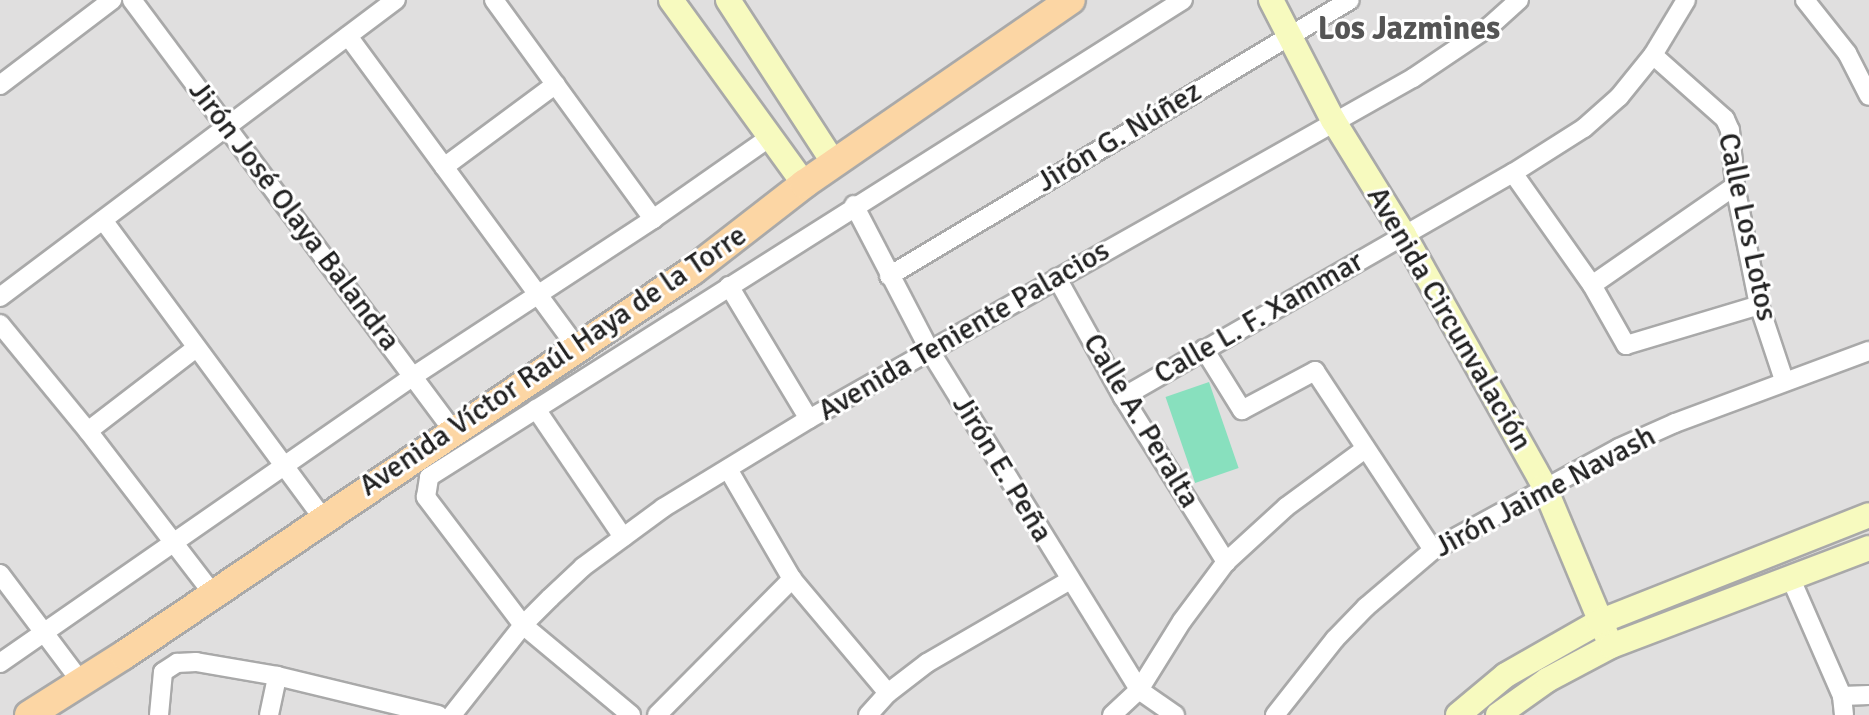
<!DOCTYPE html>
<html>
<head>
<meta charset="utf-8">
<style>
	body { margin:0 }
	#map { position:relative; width:1869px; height:715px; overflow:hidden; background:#f2efe9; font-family:Signika,sans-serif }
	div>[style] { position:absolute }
	.residential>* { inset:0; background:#e0dfdf; transform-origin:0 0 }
	.pitch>* { inset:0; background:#88e0be; transform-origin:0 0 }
	.roads { filter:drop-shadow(2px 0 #a9a9a9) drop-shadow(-2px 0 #a9a9a9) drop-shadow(0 2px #a9a9a9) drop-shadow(0 -2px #a9a9a9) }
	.street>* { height:18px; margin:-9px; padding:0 9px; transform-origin:9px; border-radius:9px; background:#fff }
	.secondary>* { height:24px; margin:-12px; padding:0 12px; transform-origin:12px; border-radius:12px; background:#f7fabf }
	.primary>* { height:28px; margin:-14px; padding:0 14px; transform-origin:14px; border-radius:14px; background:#fcd6a4 }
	span { translate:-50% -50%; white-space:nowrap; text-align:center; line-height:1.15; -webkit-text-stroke:6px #fff; paint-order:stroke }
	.street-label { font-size:30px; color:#222 }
	.neighbourhood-label { font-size:32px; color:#555; font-weight:700 }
</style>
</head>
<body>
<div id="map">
	<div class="residential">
		<div style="left:0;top:0;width:1869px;height:715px"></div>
	</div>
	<div class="pitch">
		<div style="left:1209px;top:382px;width:91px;height:46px;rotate:71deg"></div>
	</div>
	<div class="roads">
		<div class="street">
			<div style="left:132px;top:0;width:539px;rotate:53.3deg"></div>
			<div style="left:494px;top:0;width:271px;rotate:54deg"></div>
			<div style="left:1805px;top:0;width:68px;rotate:51.6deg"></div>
			<div style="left:1847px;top:53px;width:48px;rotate:62.9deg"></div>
			<div style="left:348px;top:36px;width:387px;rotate:53.7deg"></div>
			<div style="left:1653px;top:55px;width:96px;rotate:41.6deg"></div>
			<div style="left:1725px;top:119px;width:12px;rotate:66deg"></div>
			<div style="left:1730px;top:130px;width:56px;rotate:84.9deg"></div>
			<div style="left:1735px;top:186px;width:121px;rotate:78.6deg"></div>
			<div style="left:1759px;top:305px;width:79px;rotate:71.6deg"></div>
			<div style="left:0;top:85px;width:141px;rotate:-37.2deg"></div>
			<div style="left:444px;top:167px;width:139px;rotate:-36.5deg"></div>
			<div style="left:1513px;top:173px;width:137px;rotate:54.8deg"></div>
			<div style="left:1592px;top:285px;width:69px;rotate:60.5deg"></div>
			<div style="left:1626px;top:345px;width:139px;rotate:-16.7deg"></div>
			<div style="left:854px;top:205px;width:165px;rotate:62.5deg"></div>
			<div style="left:930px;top:351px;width:398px;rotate:58.3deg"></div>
			<div style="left:1139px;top:690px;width:44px;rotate:34.8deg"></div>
			<div style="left:103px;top:220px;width:370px;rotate:53.6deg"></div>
			<div style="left:889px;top:276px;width:537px;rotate:-30.91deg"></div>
			<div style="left:1057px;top:278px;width:136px;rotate:61deg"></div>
			<div style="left:1123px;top:397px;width:195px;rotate:58deg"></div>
			<div style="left:1592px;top:285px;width:174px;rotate:-34.7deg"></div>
			<div style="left:729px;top:286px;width:155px;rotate:59deg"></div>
			<div style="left:0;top:297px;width:495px;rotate:-36.9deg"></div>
			<div style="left:0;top:324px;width:139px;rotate:50.6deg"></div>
			<div style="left:88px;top:431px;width:205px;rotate:52.5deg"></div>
			<div style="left:1204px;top:349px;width:72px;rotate:58.1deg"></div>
			<div style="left:1242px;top:410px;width:83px;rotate:-28.1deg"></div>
			<div style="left:1315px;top:371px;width:214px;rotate:56.6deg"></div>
			<div style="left:1123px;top:397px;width:450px;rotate:-29.9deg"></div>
			<div style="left:1513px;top:173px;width:84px;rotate:-32.4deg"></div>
			<div style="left:1584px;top:128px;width:47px;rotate:-41.5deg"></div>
			<div style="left:1619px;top:97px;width:54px;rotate:-51deg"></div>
			<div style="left:1653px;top:55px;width:64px;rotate:-59deg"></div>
			<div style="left:536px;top:409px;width:155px;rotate:55.8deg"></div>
			<div style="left:88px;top:431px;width:136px;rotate:-37.5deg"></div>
			<div style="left:728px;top:469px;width:127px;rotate:59.8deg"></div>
			<div style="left:792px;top:579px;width:149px;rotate:49.9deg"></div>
			<div style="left:0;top:574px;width:135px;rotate:53.1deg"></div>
			<div style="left:1791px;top:579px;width:128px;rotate:66.4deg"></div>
			<div style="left:1842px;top:696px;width:19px;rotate:84deg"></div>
			<div style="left:0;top:663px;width:505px;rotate:-34.76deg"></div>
			<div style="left:415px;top:375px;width:285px;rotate:-33.2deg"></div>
			<div style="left:653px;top:219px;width:143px;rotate:-35deg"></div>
			<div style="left:1842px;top:696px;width:27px;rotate:-2deg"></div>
			<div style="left:159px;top:715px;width:43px;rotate:-84.7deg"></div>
			<div style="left:163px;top:672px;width:17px;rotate:-33deg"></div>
			<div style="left:177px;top:663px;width:19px;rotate:-3deg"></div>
			<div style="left:196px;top:662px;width:82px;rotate:9.8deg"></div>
			<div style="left:277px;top:676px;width:166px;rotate:13.6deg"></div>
			<div style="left:269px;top:715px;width:40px;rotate:-78deg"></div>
			<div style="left:452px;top:715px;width:115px;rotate:-51.7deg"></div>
			<div style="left:523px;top:625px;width:38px;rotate:-45deg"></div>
			<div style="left:550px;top:598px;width:45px;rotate:-43.2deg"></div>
			<div style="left:583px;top:567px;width:99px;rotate:-36.4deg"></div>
			<div style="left:663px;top:508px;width:171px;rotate:-31.4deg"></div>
			<div style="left:809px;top:419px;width:694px;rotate:-29.45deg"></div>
			<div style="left:1413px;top:78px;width:93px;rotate:-34deg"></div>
			<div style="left:1490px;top:26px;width:39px;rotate:-42deg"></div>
			<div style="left:631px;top:715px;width:141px;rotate:-140.2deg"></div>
			<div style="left:523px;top:625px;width:161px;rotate:-127.2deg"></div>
			<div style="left:426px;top:497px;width:20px;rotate:-81deg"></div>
			<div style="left:429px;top:477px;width:892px;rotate:-32.32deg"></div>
			<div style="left:657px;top:715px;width:192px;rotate:-45.2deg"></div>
			<div style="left:868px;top:715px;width:30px;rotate:-48deg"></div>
			<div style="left:888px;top:693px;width:49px;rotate:-37.6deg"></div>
			<div style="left:927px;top:663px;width:165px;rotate:-30.1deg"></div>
			<div style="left:1112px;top:715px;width:37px;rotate:-43deg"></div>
			<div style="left:1139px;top:690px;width:81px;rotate:-58.1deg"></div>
			<div style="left:1182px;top:621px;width:74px;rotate:-53.3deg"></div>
			<div style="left:1226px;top:562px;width:81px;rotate:-42.5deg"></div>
			<div style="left:1286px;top:507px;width:98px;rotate:-36.3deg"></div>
			<div style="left:1275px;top:715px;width:97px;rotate:-51.7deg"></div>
			<div style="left:1335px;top:639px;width:45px;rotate:-45.9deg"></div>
			<div style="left:1366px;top:607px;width:88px;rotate:-40.4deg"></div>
			<div style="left:1433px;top:550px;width:212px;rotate:-28.7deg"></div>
			<div style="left:1619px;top:448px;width:61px;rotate:-24.1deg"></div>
			<div style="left:1675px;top:423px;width:207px;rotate:-20.4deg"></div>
		</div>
		<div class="secondary">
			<div style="left:671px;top:0;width:227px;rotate:54.1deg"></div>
			<div style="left:728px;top:0;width:194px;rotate:57deg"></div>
			<div style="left:1271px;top:0;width:135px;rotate:62.7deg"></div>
			<div style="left:1333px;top:120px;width:135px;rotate:58.3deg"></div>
			<div style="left:1404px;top:235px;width:287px;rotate:60.8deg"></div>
			<div style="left:1544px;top:486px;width:173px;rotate:67.3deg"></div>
			<div style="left:1458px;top:715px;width:62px;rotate:-39.8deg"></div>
			<div style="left:1506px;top:675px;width:107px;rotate:-29.7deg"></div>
			<div style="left:1599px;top:622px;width:290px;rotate:-21.6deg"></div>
			<div style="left:1498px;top:715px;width:60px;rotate:-35.5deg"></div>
			<div style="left:1547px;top:680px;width:72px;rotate:-28deg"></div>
			<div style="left:1611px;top:646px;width:276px;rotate:-20.8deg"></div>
		</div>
		<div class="primary">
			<div style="left:29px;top:715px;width:112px;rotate:-32.3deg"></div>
			<div style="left:124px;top:655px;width:686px;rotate:-34.06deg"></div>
			<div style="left:692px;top:271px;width:142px;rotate:-37.8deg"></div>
			<div style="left:804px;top:184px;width:324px;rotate:-34.6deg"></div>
		</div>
	</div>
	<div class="street-label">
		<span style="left:1119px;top:137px;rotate:-31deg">Jirón G. Núñez</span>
		<span style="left:294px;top:216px;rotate:53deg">Jirón José Olaya Balandra</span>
		<span style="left:1747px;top:227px;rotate:78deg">Calle Los Lotos</span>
		<span style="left:1259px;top:318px;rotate:-30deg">Calle L. F. Xammar</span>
		<span style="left:1449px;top:319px;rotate:60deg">Avenida Circunvalación</span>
		<span style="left:964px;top:331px;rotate:-30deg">Avenida Teniente Palacios</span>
		<span style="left:553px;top:361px;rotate:-34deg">Avenida Víctor Raúl Haya de la Torre</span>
		<span style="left:1141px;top:421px;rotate:59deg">Calle A. Peralta</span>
		<span style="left:1002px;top:469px;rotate:59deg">Jirón E. Peña</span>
		<span style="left:1545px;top:492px;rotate:-28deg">Jirón Jaime Navash</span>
	</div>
	<div class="neighbourhood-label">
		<span style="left:1409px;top:29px">Los Jazmines</span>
	</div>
</div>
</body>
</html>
